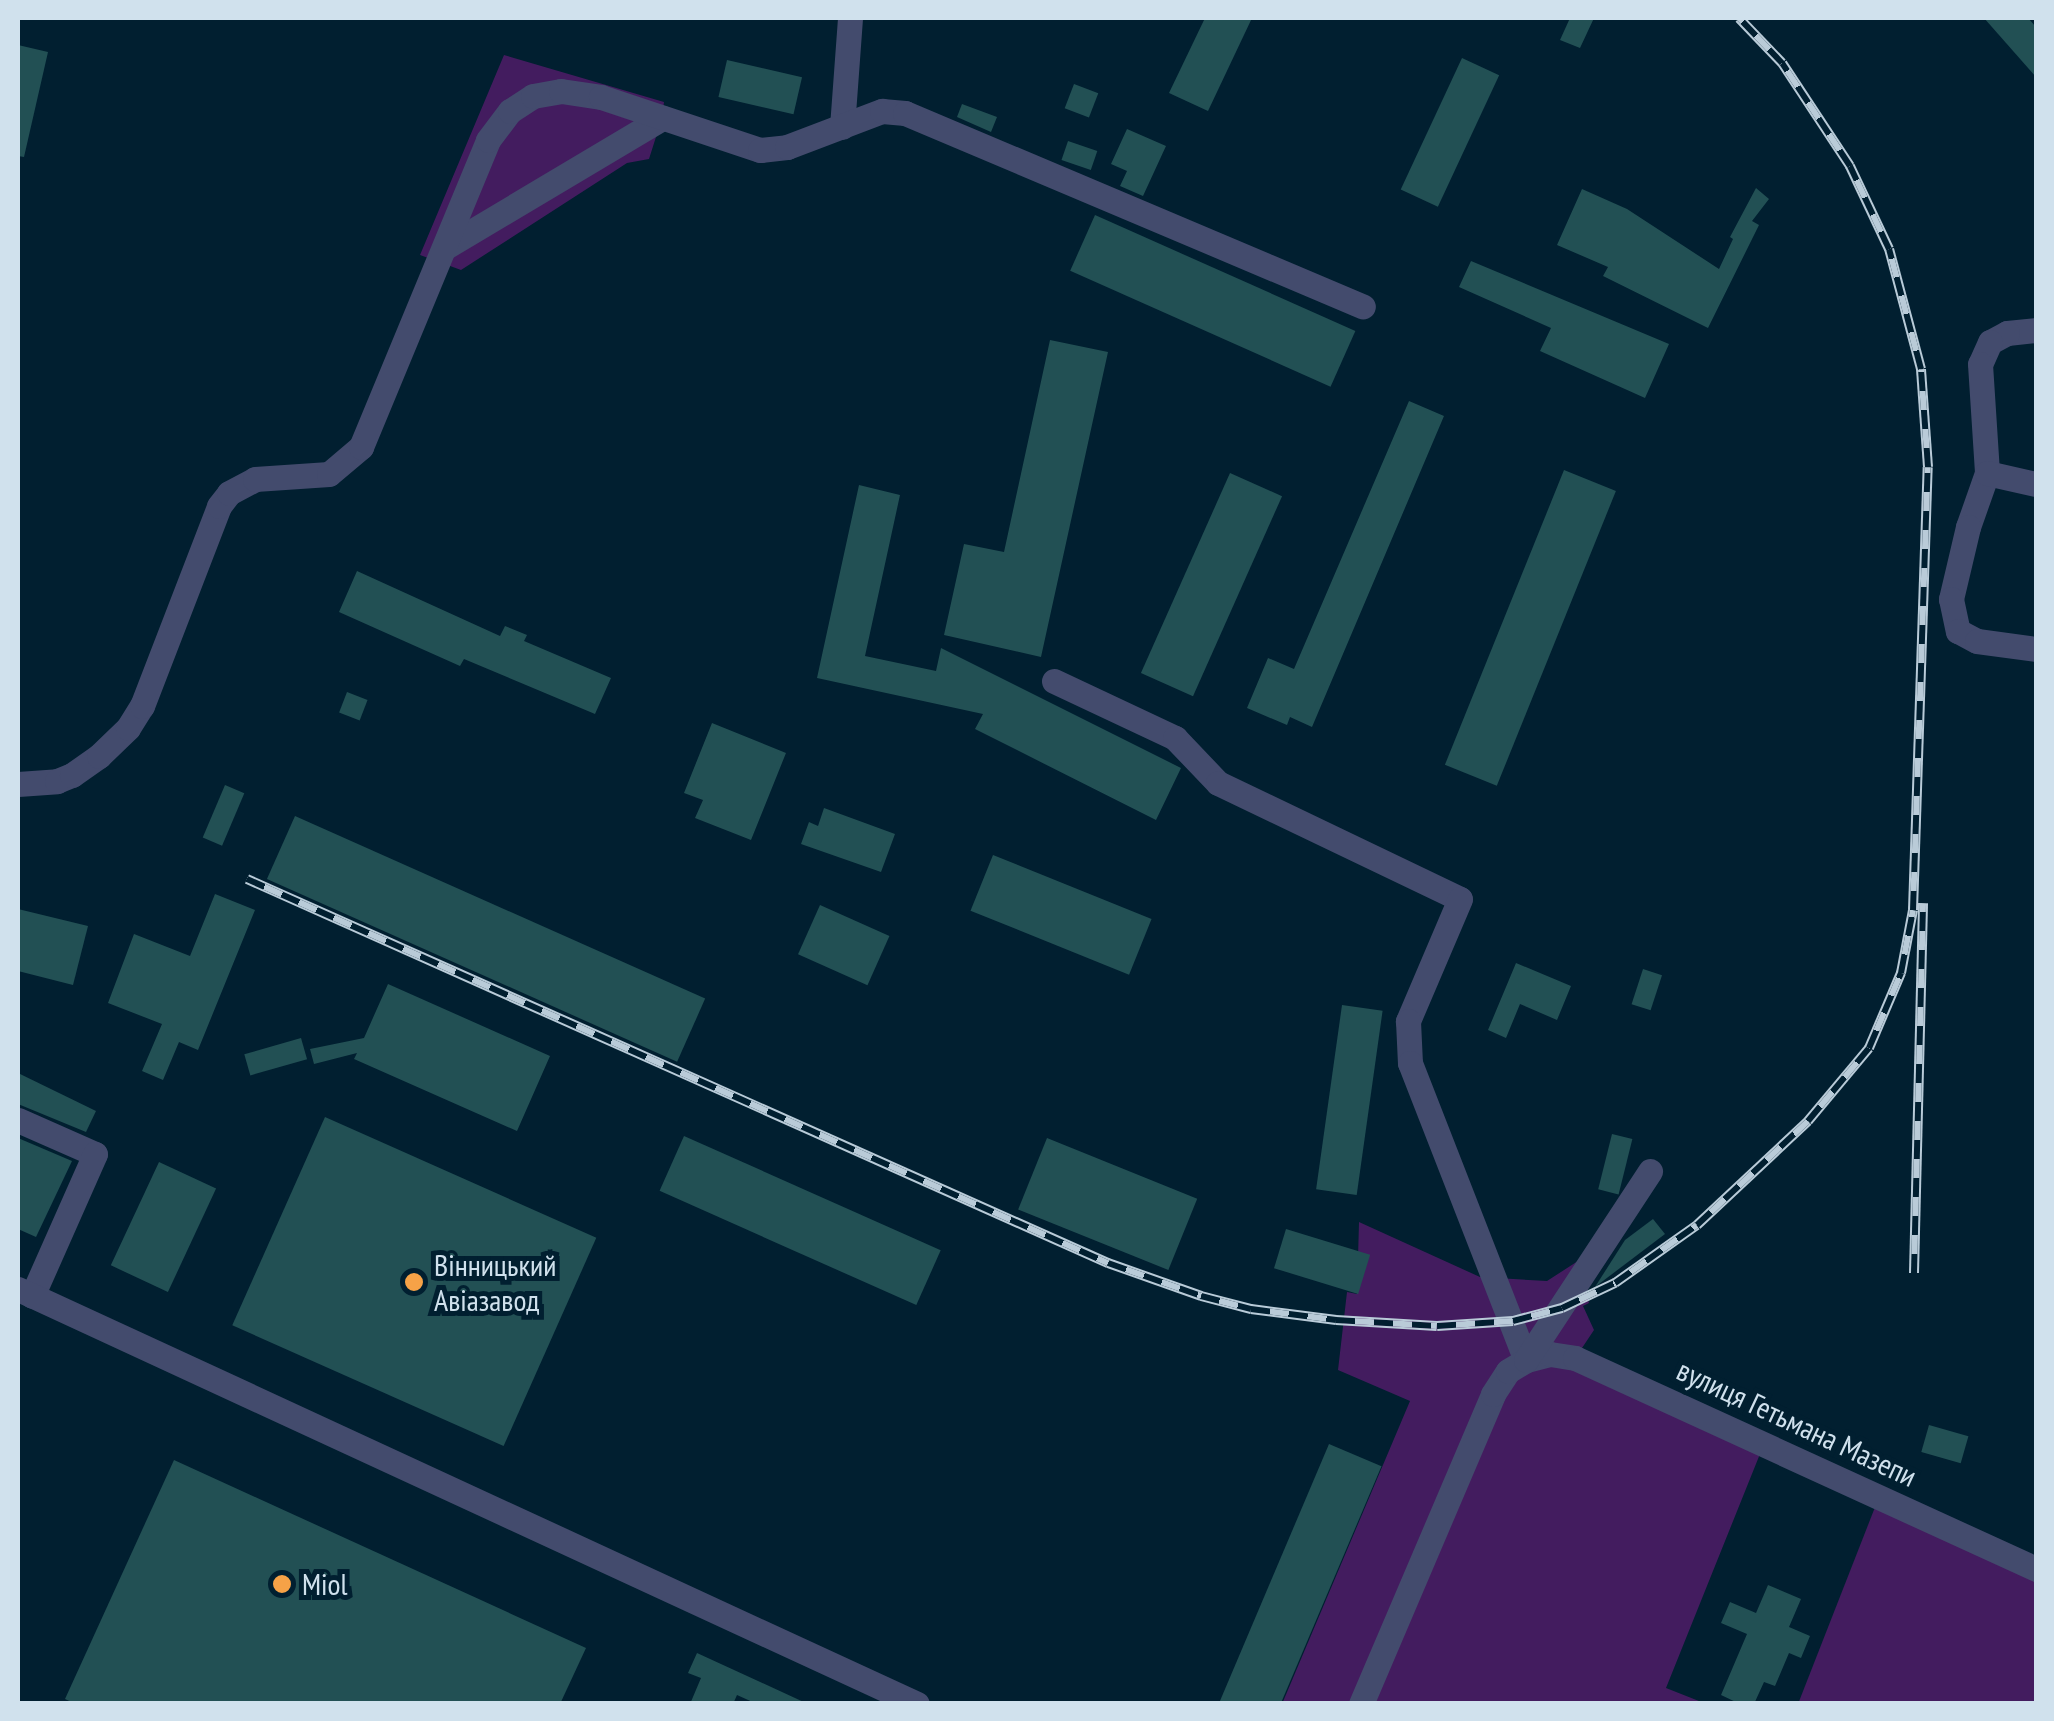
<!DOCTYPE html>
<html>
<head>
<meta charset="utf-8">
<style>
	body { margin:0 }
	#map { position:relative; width:2054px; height:1721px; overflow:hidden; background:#011f30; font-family:"PT Sans Narrow",sans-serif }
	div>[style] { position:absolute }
	.green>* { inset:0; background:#431c5f }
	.building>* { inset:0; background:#225054; transform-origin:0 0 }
	.minor>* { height:25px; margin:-12.5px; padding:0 12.5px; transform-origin:12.5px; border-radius:12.5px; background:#434b6d }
	.rail>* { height:10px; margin-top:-5px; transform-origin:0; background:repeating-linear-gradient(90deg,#011f30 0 19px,#b9cbd8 0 38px); box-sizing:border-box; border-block:2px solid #b9cbd8 }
	.dots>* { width:28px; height:28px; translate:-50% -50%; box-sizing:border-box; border:5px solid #011f30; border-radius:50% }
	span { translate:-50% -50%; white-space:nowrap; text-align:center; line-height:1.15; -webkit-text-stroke:10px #011f30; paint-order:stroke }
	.poi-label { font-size:30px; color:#d0e1ed }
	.left { translate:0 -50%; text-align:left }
	.street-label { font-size:30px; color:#d0e1ed }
	.frame { position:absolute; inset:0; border:20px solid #d0e1ed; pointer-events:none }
</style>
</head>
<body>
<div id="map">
	<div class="green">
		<div style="clip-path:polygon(504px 55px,664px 102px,662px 118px,649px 159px,627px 163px,461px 270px,420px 255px)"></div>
		<div style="clip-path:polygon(1359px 1222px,1480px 1277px,1547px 1281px,1578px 1261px,1589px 1303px,1583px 1306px,1594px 1330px,1576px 1357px,1764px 1444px,1666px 1688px,1704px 1703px,1282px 1704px,1410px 1401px,1338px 1370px,1347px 1292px,1357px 1294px)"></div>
		<div style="clip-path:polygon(1879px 1497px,2036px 1569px,2036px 1703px,1798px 1704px)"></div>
	</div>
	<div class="building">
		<div style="clip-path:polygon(1205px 18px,1252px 18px,1208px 111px,1169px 93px)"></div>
		<div style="clip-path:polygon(1570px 18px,1594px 18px,1580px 48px,1560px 40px)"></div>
		<div style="clip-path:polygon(1984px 18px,2028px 18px,2036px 27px,2036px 77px)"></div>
		<div style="clip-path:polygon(18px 45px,48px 52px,24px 157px,18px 156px)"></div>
		<div style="left:1462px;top:58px;width:41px;height:145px;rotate:25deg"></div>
		<div style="left:727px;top:60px;width:77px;height:38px;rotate:13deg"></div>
		<div style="left:1074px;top:84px;width:26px;height:26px;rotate:21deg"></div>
		<div style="clip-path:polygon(962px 104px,997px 117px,991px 132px,957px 117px)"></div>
		<div style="clip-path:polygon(1127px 129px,1166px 146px,1143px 196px,1120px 186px,1127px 171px,1111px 164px)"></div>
		<div style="left:1068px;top:141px;width:31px;height:20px;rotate:19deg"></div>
		<div style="clip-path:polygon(1756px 188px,1769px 199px,1752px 221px,1759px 225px,1708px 328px,1603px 276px,1608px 267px,1557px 245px,1582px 189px,1627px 209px,1719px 269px,1733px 239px,1730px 237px)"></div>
		<div style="left:1095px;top:215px;width:285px;height:61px;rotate:24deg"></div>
		<div style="clip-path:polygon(1471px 261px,1669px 344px,1645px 398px,1540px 351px,1551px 328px,1459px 287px)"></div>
		<div style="clip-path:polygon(1050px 340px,1108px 352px,1041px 657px,944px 635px,964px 544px,1004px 552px)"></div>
		<div style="clip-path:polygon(1409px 401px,1444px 416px,1312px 727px,1290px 717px,1287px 725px,1247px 708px,1268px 658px,1294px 669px)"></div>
		<div style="left:1564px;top:470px;width:56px;height:318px;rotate:22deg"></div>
		<div style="left:1230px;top:473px;width:57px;height:219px;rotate:24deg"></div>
		<div style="clip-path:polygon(859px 485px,900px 495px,865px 656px,936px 671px,941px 648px,1181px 768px,1156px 820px,975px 729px,983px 714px,817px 678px)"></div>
		<div style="clip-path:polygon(357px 571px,500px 636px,505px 626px,527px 635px,524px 641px,611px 678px,595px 714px,464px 659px,460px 666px,339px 612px)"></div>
		<div style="left:347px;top:692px;width:22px;height:22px;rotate:21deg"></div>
		<div style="clip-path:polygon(712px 723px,786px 753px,751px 840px,695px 818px,703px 800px,684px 793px)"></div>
		<div style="left:225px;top:785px;width:21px;height:57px;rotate:23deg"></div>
		<div style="clip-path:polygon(824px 808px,895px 834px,881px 872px,801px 844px,809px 822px,818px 826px)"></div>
		<div style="left:295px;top:816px;width:449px;height:69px;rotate:24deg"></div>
		<div style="left:993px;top:855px;width:171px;height:60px;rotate:22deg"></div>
		<div style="clip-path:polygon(215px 894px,255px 910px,198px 1050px,179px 1042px,163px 1080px,142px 1071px,162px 1024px,108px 1003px,134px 934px,190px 956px)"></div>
		<div style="left:820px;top:905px;width:76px;height:54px;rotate:24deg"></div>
		<div style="clip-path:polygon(18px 909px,88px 926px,73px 985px,18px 971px)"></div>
		<div style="clip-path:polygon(1516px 963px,1571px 986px,1557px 1020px,1520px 1004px,1506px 1038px,1488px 1030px)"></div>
		<div style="left:1643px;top:969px;width:20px;height:37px;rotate:18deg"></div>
		<div style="clip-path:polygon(388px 984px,550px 1056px,517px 1131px,354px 1059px,357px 1053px,314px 1064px,310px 1049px,364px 1038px)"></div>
		<div style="left:1342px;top:1005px;width:41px;height:186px;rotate:8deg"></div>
		<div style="left:301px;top:1038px;width:22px;height:59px;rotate:74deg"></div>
		<div style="clip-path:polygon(18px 1073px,96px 1111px,86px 1132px,18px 1104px)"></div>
		<div style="left:325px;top:1117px;width:297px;height:228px;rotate:24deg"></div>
		<div style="left:1612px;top:1134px;width:21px;height:57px;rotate:14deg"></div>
		<div style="left:684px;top:1136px;width:281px;height:60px;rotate:24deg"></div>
		<div style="clip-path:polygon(18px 1138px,72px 1161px,36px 1237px,18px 1229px)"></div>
		<div style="left:1047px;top:1138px;width:162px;height:77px;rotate:22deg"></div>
		<div style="left:159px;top:1162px;width:63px;height:114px;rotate:25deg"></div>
		<div style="clip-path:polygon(1653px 1219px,1665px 1234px,1595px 1287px,1625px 1240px)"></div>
		<div style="left:1286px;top:1229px;width:88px;height:41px;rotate:17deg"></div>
		<div style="left:1929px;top:1425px;width:41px;height:28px;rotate:16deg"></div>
		<div style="left:1329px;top:1444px;width:57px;height:281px;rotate:23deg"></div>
		<div style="clip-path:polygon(174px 1460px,586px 1648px,560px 1704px,76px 1704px,65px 1699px)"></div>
		<div style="clip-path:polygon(1768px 1585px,1801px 1599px,1789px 1627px,1810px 1636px,1801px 1658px,1789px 1653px,1775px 1686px,1764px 1682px,1754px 1704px,1740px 1704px,1721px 1695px,1747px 1634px,1721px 1623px,1730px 1602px,1756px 1613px)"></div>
		<div style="clip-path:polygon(697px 1653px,808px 1704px,757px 1704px,737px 1695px,733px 1704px,690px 1704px,701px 1678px,688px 1673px)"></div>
	</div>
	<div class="minor">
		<div style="left:842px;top:127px;width:109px;rotate:-85.8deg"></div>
		<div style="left:444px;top:248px;width:254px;rotate:-30.8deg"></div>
		<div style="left:2036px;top:330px;width:29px;rotate:174deg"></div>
		<div style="left:2007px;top:333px;width:19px;rotate:152deg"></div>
		<div style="left:1990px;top:342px;width:24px;rotate:114deg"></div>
		<div style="left:1980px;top:364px;width:109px;rotate:86.3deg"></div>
		<div style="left:1987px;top:473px;width:57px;rotate:109.4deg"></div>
		<div style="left:1968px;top:527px;width:74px;rotate:103.3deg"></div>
		<div style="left:1951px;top:599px;width:33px;rotate:78deg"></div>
		<div style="left:1958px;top:631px;width:21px;rotate:28deg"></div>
		<div style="left:1977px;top:641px;width:60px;rotate:7.7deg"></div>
		<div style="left:1987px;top:473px;width:50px;rotate:12.7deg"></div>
		<div style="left:1054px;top:681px;width:134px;rotate:25.2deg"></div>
		<div style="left:1175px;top:738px;width:62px;rotate:46.3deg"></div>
		<div style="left:1218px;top:783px;width:268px;rotate:25.6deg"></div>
		<div style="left:1460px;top:899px;width:133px;rotate:113.1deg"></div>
		<div style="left:1408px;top:1021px;width:42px;rotate:87.3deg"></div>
		<div style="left:1410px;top:1063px;width:319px;rotate:68.7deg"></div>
		<div style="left:18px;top:784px;width:39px;rotate:-4deg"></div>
		<div style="left:57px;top:781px;width:16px;rotate:-22deg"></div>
		<div style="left:72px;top:775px;width:33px;rotate:-35deg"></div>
		<div style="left:99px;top:756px;width:40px;rotate:-44deg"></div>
		<div style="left:128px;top:728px;width:26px;rotate:-58deg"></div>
		<div style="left:142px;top:706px;width:214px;rotate:-68.9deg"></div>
		<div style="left:219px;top:506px;width:16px;rotate:-52deg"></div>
		<div style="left:229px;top:493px;width:30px;rotate:-28deg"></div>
		<div style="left:255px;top:479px;width:74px;rotate:-3.9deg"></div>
		<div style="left:329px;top:474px;width:42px;rotate:-40.2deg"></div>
		<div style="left:361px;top:447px;width:332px;rotate:-67.5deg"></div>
		<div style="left:488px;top:140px;width:36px;rotate:-53deg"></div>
		<div style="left:510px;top:111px;width:27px;rotate:-33deg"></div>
		<div style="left:533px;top:96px;width:28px;rotate:-10deg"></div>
		<div style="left:561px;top:91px;width:40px;rotate:8.5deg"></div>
		<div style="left:601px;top:97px;width:168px;rotate:18.4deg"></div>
		<div style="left:760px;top:150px;width:27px;rotate:-6deg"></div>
		<div style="left:787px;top:147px;width:102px;rotate:-20.8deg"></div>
		<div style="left:882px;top:111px;width:23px;rotate:5deg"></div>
		<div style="left:905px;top:113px;width:497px;rotate:22.9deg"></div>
		<div style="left:18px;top:1120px;width:84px;rotate:23.8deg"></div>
		<div style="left:95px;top:1154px;width:155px;rotate:113.9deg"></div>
		<div style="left:18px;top:1289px;width:990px;rotate:24.78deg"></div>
		<div style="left:1526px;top:1360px;width:25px;rotate:-14deg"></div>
		<div style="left:1550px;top:1354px;width:25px;rotate:9deg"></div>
		<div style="left:1575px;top:1358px;width:507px;rotate:24.59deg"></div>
		<div style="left:1361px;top:1704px;width:337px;rotate:-66.9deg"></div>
		<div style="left:1493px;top:1394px;width:27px;rotate:-57deg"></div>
		<div style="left:1508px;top:1371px;width:21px;rotate:-31deg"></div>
		<div style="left:1526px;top:1360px;width:226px;rotate:-56.7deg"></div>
	</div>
	<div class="rail">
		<div style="left:247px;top:879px;width:943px;rotate:24.04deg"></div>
		<div style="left:1108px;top:1263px;width:99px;rotate:19.5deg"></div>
		<div style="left:1201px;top:1296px;width:52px;rotate:14.6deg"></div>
		<div style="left:1251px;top:1309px;width:86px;rotate:7.4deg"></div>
		<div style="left:1336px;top:1320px;width:101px;rotate:3.4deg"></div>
		<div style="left:1437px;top:1326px;width:76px;rotate:-3.8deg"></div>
		<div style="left:1513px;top:1321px;width:51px;rotate:-14.9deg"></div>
		<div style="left:1562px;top:1308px;width:59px;rotate:-25.3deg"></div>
		<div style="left:1615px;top:1283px;width:100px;rotate:-35.3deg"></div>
		<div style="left:1697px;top:1225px;width:152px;rotate:-43.1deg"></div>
		<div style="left:1808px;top:1121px;width:95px;rotate:-50.1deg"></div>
		<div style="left:1869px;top:1048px;width:82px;rotate:-66.9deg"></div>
		<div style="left:1901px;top:973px;width:64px;rotate:-79.2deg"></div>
		<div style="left:1913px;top:910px;width:443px;rotate:-88.1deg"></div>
		<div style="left:1928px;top:467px;width:98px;rotate:-94.1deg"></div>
		<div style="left:1921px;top:369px;width:124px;rotate:-104.9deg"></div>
		<div style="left:1889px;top:249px;width:92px;rotate:-115.2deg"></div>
		<div style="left:1850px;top:166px;width:123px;rotate:-123.4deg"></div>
		<div style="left:1782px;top:63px;width:62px;rotate:-133.7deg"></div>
		<div style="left:1914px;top:1273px;width:370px;rotate:-88.6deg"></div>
	</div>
	<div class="dots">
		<div style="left:414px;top:1282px;background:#f6a247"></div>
		<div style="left:282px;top:1584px;background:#f6a247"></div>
	</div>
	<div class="poi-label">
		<span class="left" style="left:434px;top:1282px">Вінницький<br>Авіазавод</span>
		<span class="left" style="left:302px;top:1584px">Miol</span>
	</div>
	<div class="street-label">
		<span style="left:1797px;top:1423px;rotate:25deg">вулиця Гетьмана Мазепи</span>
	</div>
	<div class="frame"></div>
</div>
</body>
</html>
